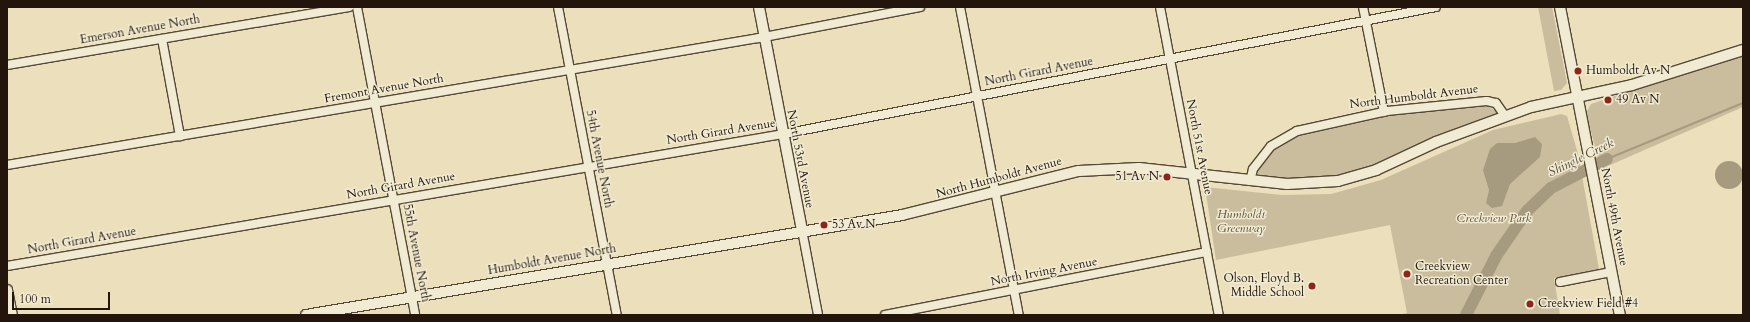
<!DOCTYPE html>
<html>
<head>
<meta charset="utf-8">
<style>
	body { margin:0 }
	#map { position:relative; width:1750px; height:322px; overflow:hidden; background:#ebe0bb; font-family:Cardo,serif }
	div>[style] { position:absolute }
	.green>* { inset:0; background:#c9bd9d }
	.water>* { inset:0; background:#a79b7f }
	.round { border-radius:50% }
	.stream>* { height:2px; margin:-1px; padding:0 1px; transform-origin:1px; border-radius:1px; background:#a79b7f }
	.river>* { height:12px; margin:-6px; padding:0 6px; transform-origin:6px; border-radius:6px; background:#a79b7f }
	.roads { filter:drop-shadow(1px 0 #554837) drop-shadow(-1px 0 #554837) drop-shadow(0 1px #554837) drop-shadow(0 -1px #554837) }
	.minor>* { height:8px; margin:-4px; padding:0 4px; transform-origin:4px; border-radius:4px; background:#f2ebd3 }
	.tertiary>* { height:10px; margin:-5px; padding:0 5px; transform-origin:5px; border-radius:5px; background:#f2ebd3 }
	.dots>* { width:11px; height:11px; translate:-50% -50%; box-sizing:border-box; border:2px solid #f2ebd3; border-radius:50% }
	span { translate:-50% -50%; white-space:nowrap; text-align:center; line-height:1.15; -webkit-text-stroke:3px #f2ebd3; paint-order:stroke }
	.street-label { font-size:12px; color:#23150b }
	.poi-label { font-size:12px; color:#23150b }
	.left { translate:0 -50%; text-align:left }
	.right { translate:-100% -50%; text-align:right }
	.park-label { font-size:12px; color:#5d503e; font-style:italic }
	.water-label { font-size:13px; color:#584b39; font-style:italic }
	.frame { position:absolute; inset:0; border:8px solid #23150b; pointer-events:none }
	.scale { position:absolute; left:12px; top:292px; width:98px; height:18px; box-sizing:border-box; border:2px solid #23150b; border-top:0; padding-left:5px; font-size:12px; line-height:14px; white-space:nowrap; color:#23150b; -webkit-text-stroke:3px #f2ebd3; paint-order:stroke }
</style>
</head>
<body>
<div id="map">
	<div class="green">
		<div style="clip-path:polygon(1538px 7px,1552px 7px,1567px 83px,1561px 90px,1554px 91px)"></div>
		<div style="clip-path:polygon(1743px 53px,1743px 107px,1601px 169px,1586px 113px,1591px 104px)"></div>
		<div style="clip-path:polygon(1484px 103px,1498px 113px,1372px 168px,1317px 181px,1258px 178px,1257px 172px,1272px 148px,1294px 136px,1359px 120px)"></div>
		<div style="clip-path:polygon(1561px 114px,1567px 116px,1578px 154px,1599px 269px,1554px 278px,1560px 315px,1398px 315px,1407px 313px,1390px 225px,1216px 260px,1205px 187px,1282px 195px,1331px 194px,1381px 180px,1493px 130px)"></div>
	</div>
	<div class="water">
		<div style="clip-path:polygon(1535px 137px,1542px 144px,1540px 157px,1510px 184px,1502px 206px,1492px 208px,1486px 203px,1489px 190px,1483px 170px,1490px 149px,1497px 143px,1515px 143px)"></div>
		<div class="round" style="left:1715px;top:161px;width:28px;height:28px"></div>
	</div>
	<div class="stream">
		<div style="left:1607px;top:159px;width:147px;rotate:-22.4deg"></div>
	</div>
	<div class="river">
		<div style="left:1466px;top:315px;width:66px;rotate:-63deg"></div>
		<div style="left:1496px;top:256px;width:55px;rotate:-55.4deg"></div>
		<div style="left:1527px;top:211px;width:33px;rotate:-44deg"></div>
		<div style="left:1551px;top:188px;width:63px;rotate:-27.4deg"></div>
	</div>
	<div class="roads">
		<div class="minor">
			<div style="left:357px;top:7px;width:313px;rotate:79.3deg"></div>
			<div style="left:558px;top:7px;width:314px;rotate:79.2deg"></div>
			<div style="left:960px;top:7px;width:314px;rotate:79.2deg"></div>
			<div style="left:1160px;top:7px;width:314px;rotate:79.2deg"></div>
			<div style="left:1363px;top:7px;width:107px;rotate:78.7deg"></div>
			<div style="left:162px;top:39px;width:99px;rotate:79.5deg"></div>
			<div style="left:7px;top:65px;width:347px;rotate:-9.6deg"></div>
			<div style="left:7px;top:165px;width:763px;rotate:-9.59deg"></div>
			<div style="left:759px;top:38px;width:164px;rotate:-10.9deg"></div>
			<div style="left:1250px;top:181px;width:12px;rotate:-76deg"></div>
			<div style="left:1253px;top:169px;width:29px;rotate:-52deg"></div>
			<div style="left:1271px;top:146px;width:30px;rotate:-30deg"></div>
			<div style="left:1297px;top:131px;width:92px;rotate:-12.5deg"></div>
			<div style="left:1387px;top:111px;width:100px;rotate:-5.7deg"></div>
			<div style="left:1487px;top:101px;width:9px;rotate:13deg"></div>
			<div style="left:1496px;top:103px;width:16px;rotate:55deg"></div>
			<div style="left:802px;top:230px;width:86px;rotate:79.3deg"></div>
			<div style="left:7px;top:266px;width:787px;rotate:-9.65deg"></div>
			<div style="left:783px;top:134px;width:665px;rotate:-11.01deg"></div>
			<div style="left:1560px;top:282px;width:52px;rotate:-11.1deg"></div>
			<div style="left:885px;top:315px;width:328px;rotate:-11.1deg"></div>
		</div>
		<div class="tertiary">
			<div style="left:759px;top:7px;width:227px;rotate:79.1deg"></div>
			<div style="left:1560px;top:7px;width:314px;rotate:79deg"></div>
			<div style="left:7px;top:290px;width:25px;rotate:79deg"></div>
			<div style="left:306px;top:315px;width:604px;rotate:-9.52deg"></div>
			<div style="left:902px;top:215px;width:182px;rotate:-14deg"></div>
			<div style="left:1079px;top:171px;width:60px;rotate:-2.9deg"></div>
			<div style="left:1139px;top:168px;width:149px;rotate:6.2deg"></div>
			<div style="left:1287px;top:184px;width:51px;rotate:-3.4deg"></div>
			<div style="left:1338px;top:181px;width:40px;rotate:-16deg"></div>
			<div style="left:1376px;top:170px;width:66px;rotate:-25deg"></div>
			<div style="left:1436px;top:142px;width:101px;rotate:-20.2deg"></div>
			<div style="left:1531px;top:107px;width:103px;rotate:-12.3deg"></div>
			<div style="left:1632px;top:85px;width:116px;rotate:-17.5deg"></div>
		</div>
	</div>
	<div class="dots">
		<div style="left:1578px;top:71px;background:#8f2418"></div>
		<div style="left:1608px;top:100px;background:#8f2418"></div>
		<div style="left:1167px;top:177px;background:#8f2418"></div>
		<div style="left:824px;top:225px;background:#8f2418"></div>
		<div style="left:1407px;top:274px;background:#8f2418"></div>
		<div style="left:1312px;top:286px;background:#8f2418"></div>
		<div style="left:1530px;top:304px;background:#8f2418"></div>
	</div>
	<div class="street-label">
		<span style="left:140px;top:30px;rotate:-10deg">Emerson Avenue North</span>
		<span style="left:1039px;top:72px;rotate:-11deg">North Girard Avenue</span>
		<span style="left:384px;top:89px;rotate:-10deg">Fremont Avenue North</span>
		<span style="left:1414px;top:97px;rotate:-7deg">North Humboldt Avenue</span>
		<span style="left:721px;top:132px;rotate:-9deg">North Girard Avenue</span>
		<span style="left:1199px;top:147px;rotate:79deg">North 51st Avenue</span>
		<span style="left:599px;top:159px;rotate:79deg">54th Avenue North</span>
		<span style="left:800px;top:159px;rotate:79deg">North 53rd Avenue</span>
		<span style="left:999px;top:178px;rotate:-15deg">North Humboldt Avenue</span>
		<span style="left:401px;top:186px;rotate:-10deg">North Girard Avenue</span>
		<span style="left:1614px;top:217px;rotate:79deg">North 49th Avenue</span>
		<span style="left:82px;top:241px;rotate:-10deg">North Girard Avenue</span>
		<span style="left:416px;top:253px;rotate:79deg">55th Avenue North</span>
		<span style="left:552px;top:260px;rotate:-10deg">Humboldt Avenue North</span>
		<span style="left:1044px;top:272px;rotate:-11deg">North Irving Avenue</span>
	</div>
	<div class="poi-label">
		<span class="left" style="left:1586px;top:71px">Humboldt Av N</span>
		<span class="left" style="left:1616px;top:100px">49 Av N</span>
		<span class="right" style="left:1159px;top:177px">51 Av N</span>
		<span class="left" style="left:832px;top:225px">53 Av N</span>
		<span class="left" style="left:1415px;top:274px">Creekview<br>Recreation Center</span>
		<span class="right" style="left:1304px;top:286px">Olson, Floyd B.<br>Middle School</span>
		<span class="left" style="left:1538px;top:304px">Creekview Field #4</span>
	</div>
	<div class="park-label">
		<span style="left:1241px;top:222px">Humboldt<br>Greenway</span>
		<span style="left:1494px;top:219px">Creekview Park</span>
	</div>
	<div class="water-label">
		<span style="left:1581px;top:158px;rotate:-26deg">Shingle Creek</span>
	</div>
	<div class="frame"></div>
	<div class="scale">100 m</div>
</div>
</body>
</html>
